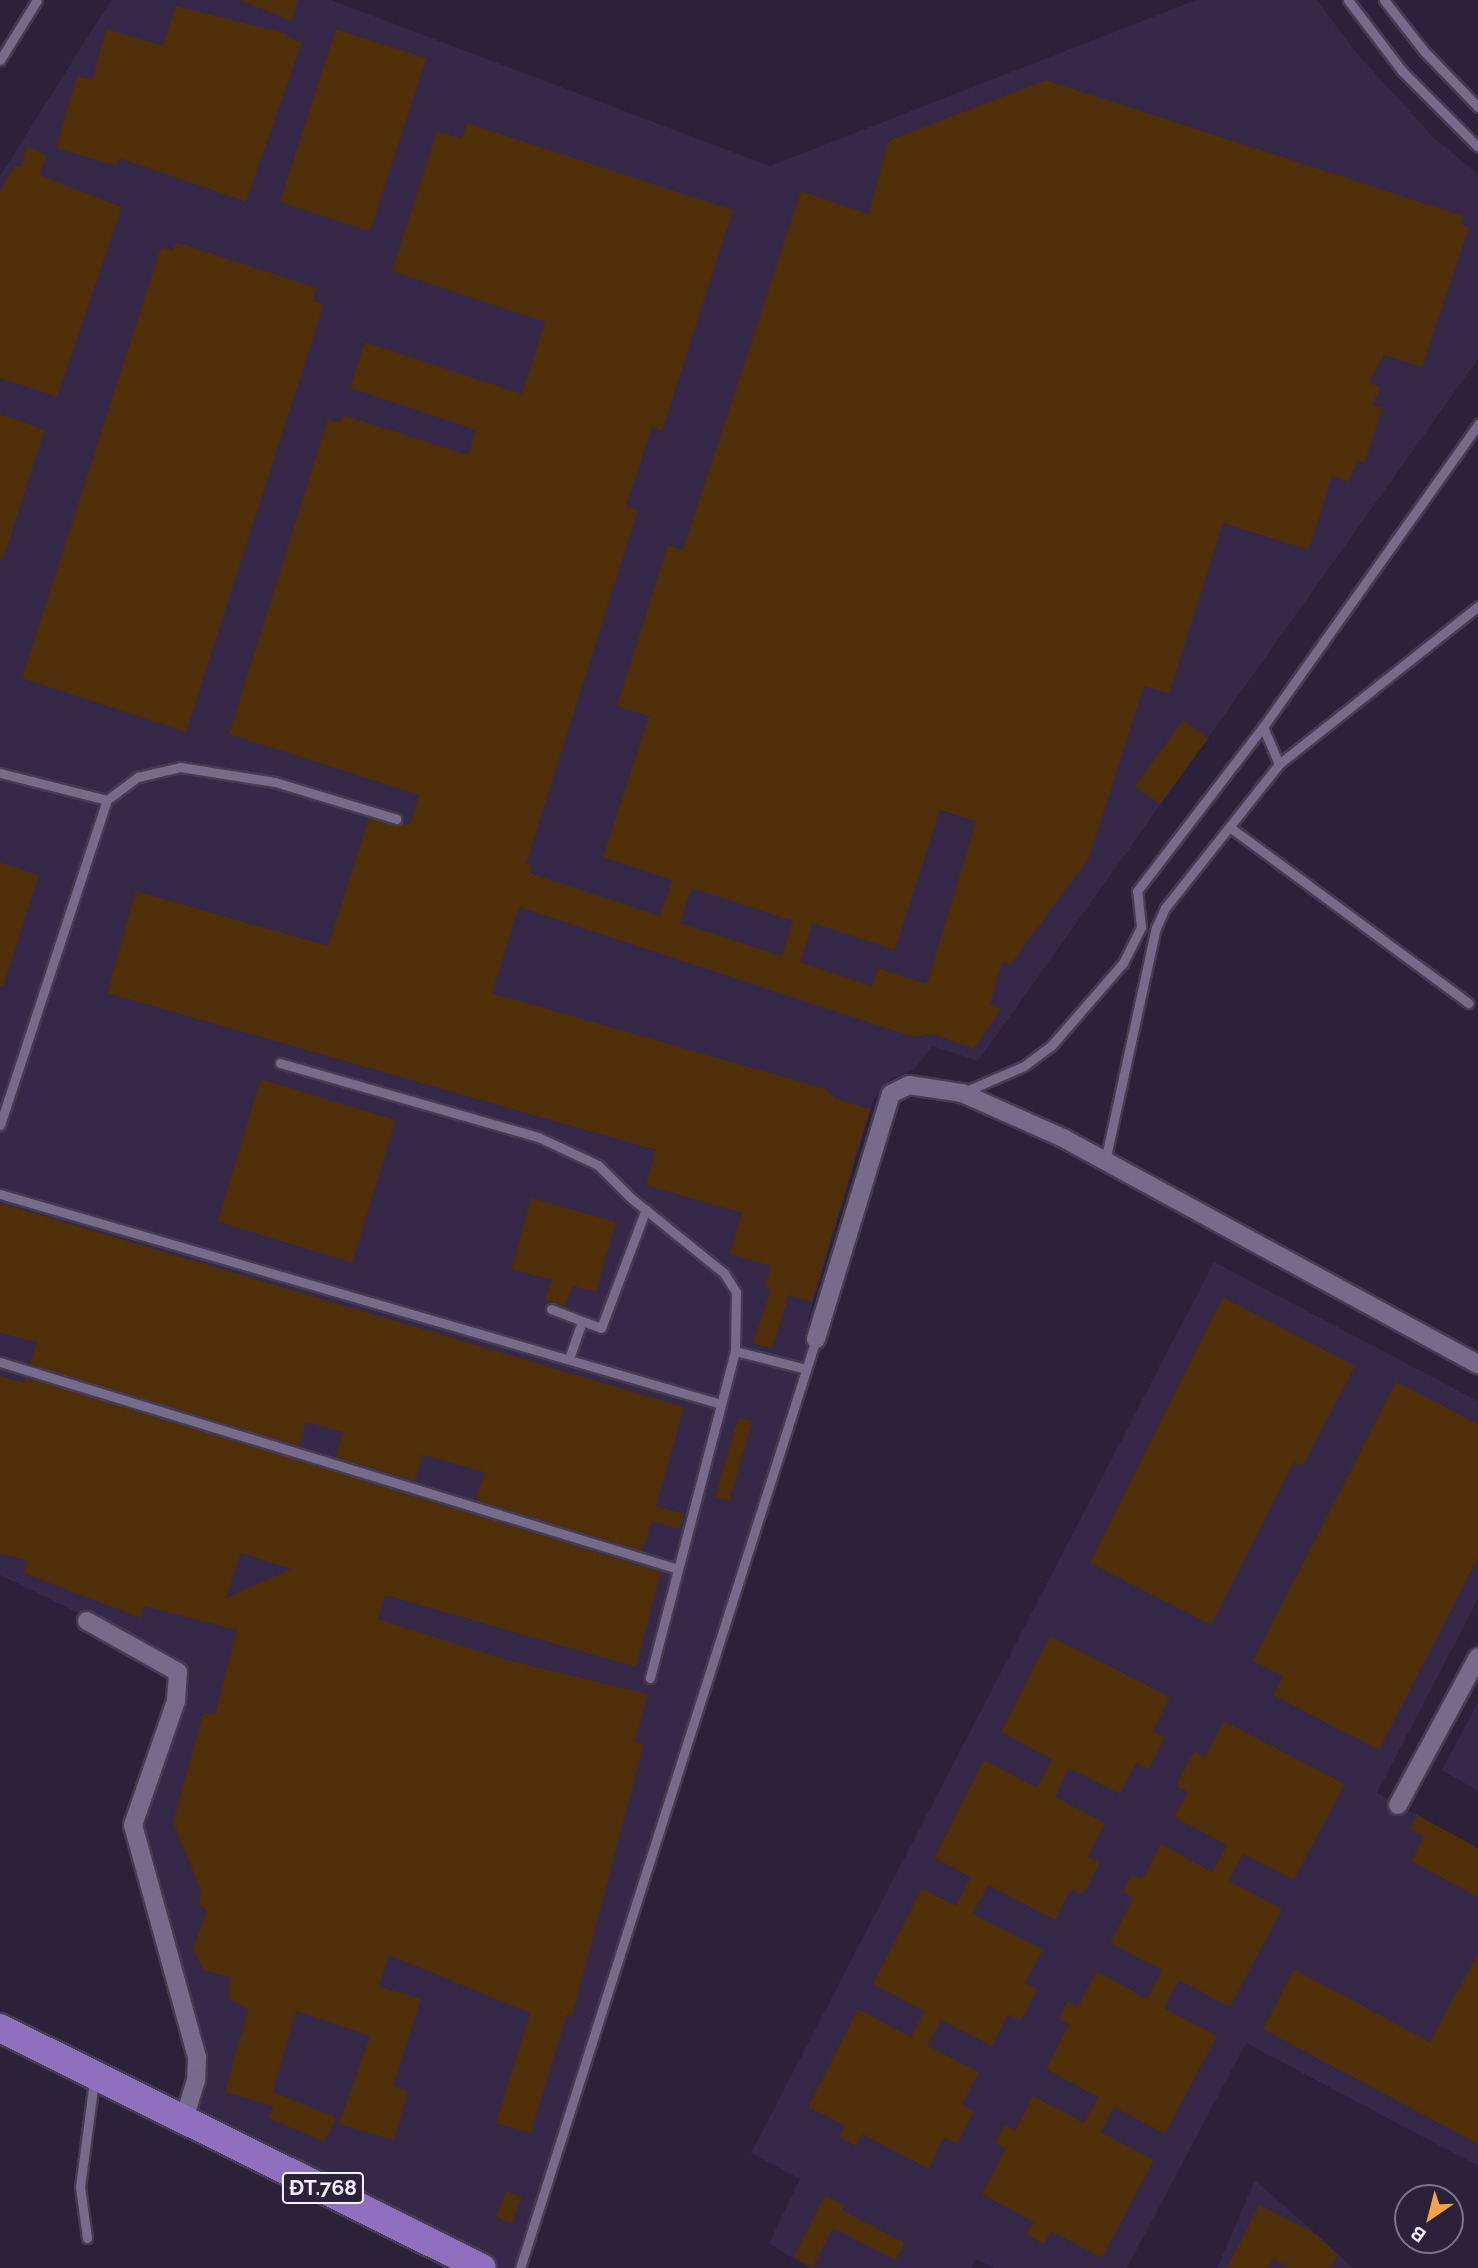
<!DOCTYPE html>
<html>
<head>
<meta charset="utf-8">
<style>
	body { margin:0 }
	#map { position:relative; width:1478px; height:2268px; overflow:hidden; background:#2b213b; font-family:Raleway,sans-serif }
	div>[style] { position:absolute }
	.built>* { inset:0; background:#352848 }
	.building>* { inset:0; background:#4e2f08; transform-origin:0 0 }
	.roads { filter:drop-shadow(2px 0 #453c52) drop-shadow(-2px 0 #453c52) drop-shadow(0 2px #453c52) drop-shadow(0 -2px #453c52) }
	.service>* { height:9px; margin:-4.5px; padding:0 4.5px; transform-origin:4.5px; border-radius:4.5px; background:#766b8a }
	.minor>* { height:18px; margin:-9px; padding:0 9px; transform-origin:9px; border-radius:9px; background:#766b8a }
	.primary>* { height:28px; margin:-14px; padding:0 14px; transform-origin:14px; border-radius:14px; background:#8f6fbe }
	span { translate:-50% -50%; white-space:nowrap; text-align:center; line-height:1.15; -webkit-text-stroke:7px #2b213b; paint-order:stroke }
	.shield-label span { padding:2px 5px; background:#2b213b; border:2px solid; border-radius:5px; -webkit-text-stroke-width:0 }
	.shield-label { font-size:21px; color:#f4effe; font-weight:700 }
	.north { position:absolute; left:1394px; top:2184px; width:70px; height:70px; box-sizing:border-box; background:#2b213b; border:2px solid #7b7389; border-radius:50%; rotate:215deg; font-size:19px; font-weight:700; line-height:28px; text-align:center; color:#f4effe }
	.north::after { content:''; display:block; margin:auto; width:24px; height:32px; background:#f4a345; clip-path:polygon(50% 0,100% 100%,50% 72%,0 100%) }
</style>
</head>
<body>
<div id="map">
	<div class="built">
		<div style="clip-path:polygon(111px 0,331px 0,770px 166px,1196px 0,1317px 0,1355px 51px,1434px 138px,1478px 174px,1478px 359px,978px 1061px,932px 1046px,914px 1070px,891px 1079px,873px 1101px,808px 1319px,812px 1353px,520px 2268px,497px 2268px,190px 2114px,203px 2057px,187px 1981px,140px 1823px,185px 1670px,176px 1660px,0 1575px,0 176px)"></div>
		<div style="clip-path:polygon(1214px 1262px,1478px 1401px,1478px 1599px,1377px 1793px,1478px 1848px,1478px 2166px,1246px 2043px,1127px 2268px,994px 2268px,976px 2259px,971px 2268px,809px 2268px,769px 2243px,800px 2179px,751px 2153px)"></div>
		<div style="clip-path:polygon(1478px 1702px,1478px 1791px,1442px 1770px)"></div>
		<div style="clip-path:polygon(1255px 2180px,1316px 2234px,1353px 2268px,1217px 2268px)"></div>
	</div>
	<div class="building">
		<div style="clip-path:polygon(240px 0,298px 0,292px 21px)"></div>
		<div style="clip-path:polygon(176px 6px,288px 34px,287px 37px,302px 42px,246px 202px,120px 158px,117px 166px,56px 148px,77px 76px,92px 80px,107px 29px,163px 46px)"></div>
		<div style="left:336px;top:29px;width:95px;height:182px;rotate:18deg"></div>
		<div style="clip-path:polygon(evenodd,1046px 80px,1463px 216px,1460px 224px,1469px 227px,1422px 367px,1384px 355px,1369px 382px,1381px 387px,1372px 406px,1383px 407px,1365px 462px,1357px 461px,1349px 482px,1332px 476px,1309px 550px,1223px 523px,1169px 694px,1144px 686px,1089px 858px,1011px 964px,1002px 963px,990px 1005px,1001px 1009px,974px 1049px,933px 1034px,913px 1037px,519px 907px,492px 993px,826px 1089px,835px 1098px,870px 1109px,812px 1302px,789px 1295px,772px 1349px,753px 1343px,771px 1289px,765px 1287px,771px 1266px,730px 1254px,742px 1213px,646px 1185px,656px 1150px,107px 993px,136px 891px,328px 946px,369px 818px,410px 825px,419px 795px,229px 734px,328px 419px,340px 423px,343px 415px,468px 455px,476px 430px,350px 388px,365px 342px,522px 394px,545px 322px,392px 271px,437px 131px,462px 139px,467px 123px,733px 210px,662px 431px,652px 427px,626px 506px,638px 510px,526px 864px,532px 865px,530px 873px,660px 916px,672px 880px,603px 857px,649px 716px,617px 706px,668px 545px,683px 550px,801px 191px,869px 214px,888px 141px,1046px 80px,940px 810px,976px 821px,927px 984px,878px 968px,872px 986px,800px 962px,813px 923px,895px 950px,940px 810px,1046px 80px,691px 888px,793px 921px,782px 956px,680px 923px,691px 888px)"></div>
		<div style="clip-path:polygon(27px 146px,47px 155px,39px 175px,122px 207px,57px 397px,0 378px,0 192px,15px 165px,21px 167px)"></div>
		<div style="clip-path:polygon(176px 242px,317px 288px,313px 301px,324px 304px,186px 732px,22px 678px,161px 247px,173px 251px)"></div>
		<div style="clip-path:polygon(0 414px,45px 430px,3px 559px,0 559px)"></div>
		<div style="left:1183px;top:720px;width:31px;height:82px;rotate:36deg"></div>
		<div style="clip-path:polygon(0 862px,39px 875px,3px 987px,0 986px)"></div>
		<div style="left:261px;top:1079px;width:141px;height:149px;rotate:17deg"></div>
		<div style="clip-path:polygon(531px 1198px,616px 1222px,596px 1292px,573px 1286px,565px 1306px,545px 1299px,552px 1280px,512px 1269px)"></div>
		<div style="clip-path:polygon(0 1203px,684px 1407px,656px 1506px,684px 1514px,679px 1529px,652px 1521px,643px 1551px,476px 1500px,484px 1472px,423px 1455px,415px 1481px,336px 1457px,343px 1432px,306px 1422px,299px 1446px,30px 1364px,37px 1342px,0 1333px)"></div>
		<div style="clip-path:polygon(1223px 1297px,1355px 1366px,1303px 1466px,1294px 1462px,1211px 1625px,1090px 1563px)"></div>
		<div style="clip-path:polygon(evenodd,0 1376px,24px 1383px,26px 1377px,661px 1572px,636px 1667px,385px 1595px,378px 1619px,507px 1660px,648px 1694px,635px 1742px,644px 1744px,572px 2017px,567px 2014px,531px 2133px,496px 2123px,530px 2013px,389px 1955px,379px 1986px,421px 1999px,393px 2086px,408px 2091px,394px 2140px,339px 2124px,370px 2036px,296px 2011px,273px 2092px,336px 2117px,325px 2142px,268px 2118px,273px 2106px,225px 2092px,248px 2009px,228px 1999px,230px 1977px,203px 1970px,193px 1948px,207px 1910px,199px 1905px,201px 1891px,173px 1822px,204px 1712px,215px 1715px,237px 1630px,144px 1606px,141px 1618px,24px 1573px,27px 1560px,0 1554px,0 1376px,241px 1553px,291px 1569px,226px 1598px,241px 1553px)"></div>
		<div style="clip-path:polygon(1396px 1382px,1478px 1424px,1478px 1558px,1379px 1750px,1273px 1695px,1283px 1676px,1253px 1661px)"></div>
		<div style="left:738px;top:1417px;width:15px;height:83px;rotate:16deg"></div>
		<div style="clip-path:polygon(1050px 1636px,1170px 1697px,1153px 1731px,1165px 1737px,1149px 1769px,1136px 1763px,1120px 1794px,1069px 1768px,1055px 1797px,1105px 1823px,1088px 1857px,1100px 1862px,1083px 1895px,1071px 1889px,1055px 1920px,988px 1885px,973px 1914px,1043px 1950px,1025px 1983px,1037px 1989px,1021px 2021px,1008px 2015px,992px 2046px,941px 2020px,928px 2046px,979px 2072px,962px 2105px,974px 2111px,957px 2144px,944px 2137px,929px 2169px,862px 2134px,856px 2146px,839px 2137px,845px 2126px,808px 2107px,858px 2009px,911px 2037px,924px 2011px,873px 1984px,922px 1888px,956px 1906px,971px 1877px,934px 1858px,984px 1760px,1037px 1788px,1052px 1759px,1001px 1732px)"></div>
		<div style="clip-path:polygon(1224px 1721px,1345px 1784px,1294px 1880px,1243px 1854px,1229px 1881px,1282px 1909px,1230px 2007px,1179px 1980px,1164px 2008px,1217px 2036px,1165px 2134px,1114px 2107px,1101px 2132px,1154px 2160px,1102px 2258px,1051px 2231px,1044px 2244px,1027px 2235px,1034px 2222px,982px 2194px,1006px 2149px,995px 2143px,1005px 2125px,1015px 2131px,1033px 2096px,1084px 2123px,1098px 2097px,1046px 2069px,1069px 2024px,1059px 2019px,1068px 2001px,1078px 2006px,1097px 1971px,1147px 1999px,1162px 1970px,1110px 1943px,1133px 1898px,1123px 1892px,1132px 1874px,1142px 1880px,1161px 1844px,1212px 1872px,1227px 1845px,1174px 1817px,1188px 1792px,1176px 1786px,1194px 1751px,1205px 1757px)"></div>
		<div style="clip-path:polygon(1417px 1815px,1478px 1848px,1478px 1897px,1411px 1861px,1424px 1837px,1410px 1829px)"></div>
		<div style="clip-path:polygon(1478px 1953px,1478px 2144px,1263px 2029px,1294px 1969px,1430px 2042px)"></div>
		<div style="left:506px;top:2191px;width:17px;height:28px;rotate:21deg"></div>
		<div style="clip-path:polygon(825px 2195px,845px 2205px,842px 2210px,905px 2243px,896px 2260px,833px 2228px,813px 2267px,794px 2257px)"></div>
		<div style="clip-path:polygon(1259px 2205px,1316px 2234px,1338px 2255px,1331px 2268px,1289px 2268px,1273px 2259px,1268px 2268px,1227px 2268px)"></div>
	</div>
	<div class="roads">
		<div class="service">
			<div style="left:1348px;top:0;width:89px;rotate:52.7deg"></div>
			<div style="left:1402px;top:71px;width:107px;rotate:45deg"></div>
			<div style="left:1384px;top:0;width:65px;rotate:51.9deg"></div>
			<div style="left:1424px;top:51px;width:78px;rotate:46deg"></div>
			<div style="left:0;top:60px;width:70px;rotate:-58.3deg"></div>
			<div style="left:1279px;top:764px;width:40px;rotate:-113.4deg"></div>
			<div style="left:1263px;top:727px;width:372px;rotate:-54.6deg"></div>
			<div style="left:0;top:773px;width:110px;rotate:14.2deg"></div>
			<div style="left:107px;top:800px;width:39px;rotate:-37deg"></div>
			<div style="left:138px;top:777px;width:43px;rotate:-13.4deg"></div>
			<div style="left:180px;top:767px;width:96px;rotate:9deg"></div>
			<div style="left:275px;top:782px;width:127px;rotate:16.9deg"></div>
			<div style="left:1231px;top:828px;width:295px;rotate:36.4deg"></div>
			<div style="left:280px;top:1063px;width:268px;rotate:16deg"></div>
			<div style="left:538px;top:1137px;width:66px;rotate:25deg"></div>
			<div style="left:598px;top:1165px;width:47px;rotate:45deg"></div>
			<div style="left:631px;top:1198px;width:119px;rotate:38.9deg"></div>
			<div style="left:724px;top:1273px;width:22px;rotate:58deg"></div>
			<div style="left:736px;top:1292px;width:59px;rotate:91deg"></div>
			<div style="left:735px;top:1351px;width:338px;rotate:104.6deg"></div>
			<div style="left:964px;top:1092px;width:65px;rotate:-23.4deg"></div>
			<div style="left:1024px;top:1066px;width:34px;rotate:-37deg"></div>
			<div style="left:1051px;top:1046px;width:110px;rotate:-49.1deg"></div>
			<div style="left:1123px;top:963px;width:40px;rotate:-63.4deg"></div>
			<div style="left:1141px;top:927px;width:36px;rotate:-96deg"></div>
			<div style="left:1137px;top:891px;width:207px;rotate:-52.5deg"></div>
			<div style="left:0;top:1125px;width:342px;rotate:-71.8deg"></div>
			<div style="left:1105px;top:1161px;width:239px;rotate:-77.7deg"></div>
			<div style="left:1156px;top:928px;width:22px;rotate:-66deg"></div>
			<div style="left:1165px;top:908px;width:184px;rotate:-51.6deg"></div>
			<div style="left:1279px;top:764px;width:254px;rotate:-38.4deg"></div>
			<div style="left:0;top:1194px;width:751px;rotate:16.24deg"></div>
			<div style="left:551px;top:1309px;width:33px;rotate:21deg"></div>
			<div style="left:735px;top:1351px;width:73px;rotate:14.2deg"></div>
			<div style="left:569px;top:1359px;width:40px;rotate:-71.1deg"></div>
			<div style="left:582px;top:1321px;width:20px;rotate:20deg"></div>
			<div style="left:601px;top:1328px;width:127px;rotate:-69.3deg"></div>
			<div style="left:0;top:1362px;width:709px;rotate:16.98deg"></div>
			<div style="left:87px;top:2238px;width:51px;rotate:-97.8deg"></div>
			<div style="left:80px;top:2187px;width:108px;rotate:-82.5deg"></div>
			<div style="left:520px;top:2268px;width:975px;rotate:-72.33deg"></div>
		</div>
		<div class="minor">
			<div style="left:816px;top:1339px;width:256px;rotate:-73deg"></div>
			<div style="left:891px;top:1094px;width:20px;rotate:-27deg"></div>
			<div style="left:909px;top:1085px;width:54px;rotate:8.6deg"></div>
			<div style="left:962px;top:1093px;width:111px;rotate:24deg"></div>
			<div style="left:1063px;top:1138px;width:473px;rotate:28.6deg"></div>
			<div style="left:87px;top:1621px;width:104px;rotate:29.3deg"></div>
			<div style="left:178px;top:1672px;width:29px;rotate:94deg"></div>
			<div style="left:176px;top:1701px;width:131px;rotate:109.1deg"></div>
			<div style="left:133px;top:1825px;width:241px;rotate:74.6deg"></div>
			<div style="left:197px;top:2057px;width:23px;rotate:92deg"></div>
			<div style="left:196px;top:2080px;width:41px;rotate:107.1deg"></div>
			<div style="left:1398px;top:1805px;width:168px;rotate:-61.6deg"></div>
		</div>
		<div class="primary">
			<div style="left:0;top:2028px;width:538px;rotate:26.47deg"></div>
		</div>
	</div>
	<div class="shield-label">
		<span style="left:323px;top:2188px">ĐT.768</span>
	</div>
	<div class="north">B</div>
</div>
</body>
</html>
